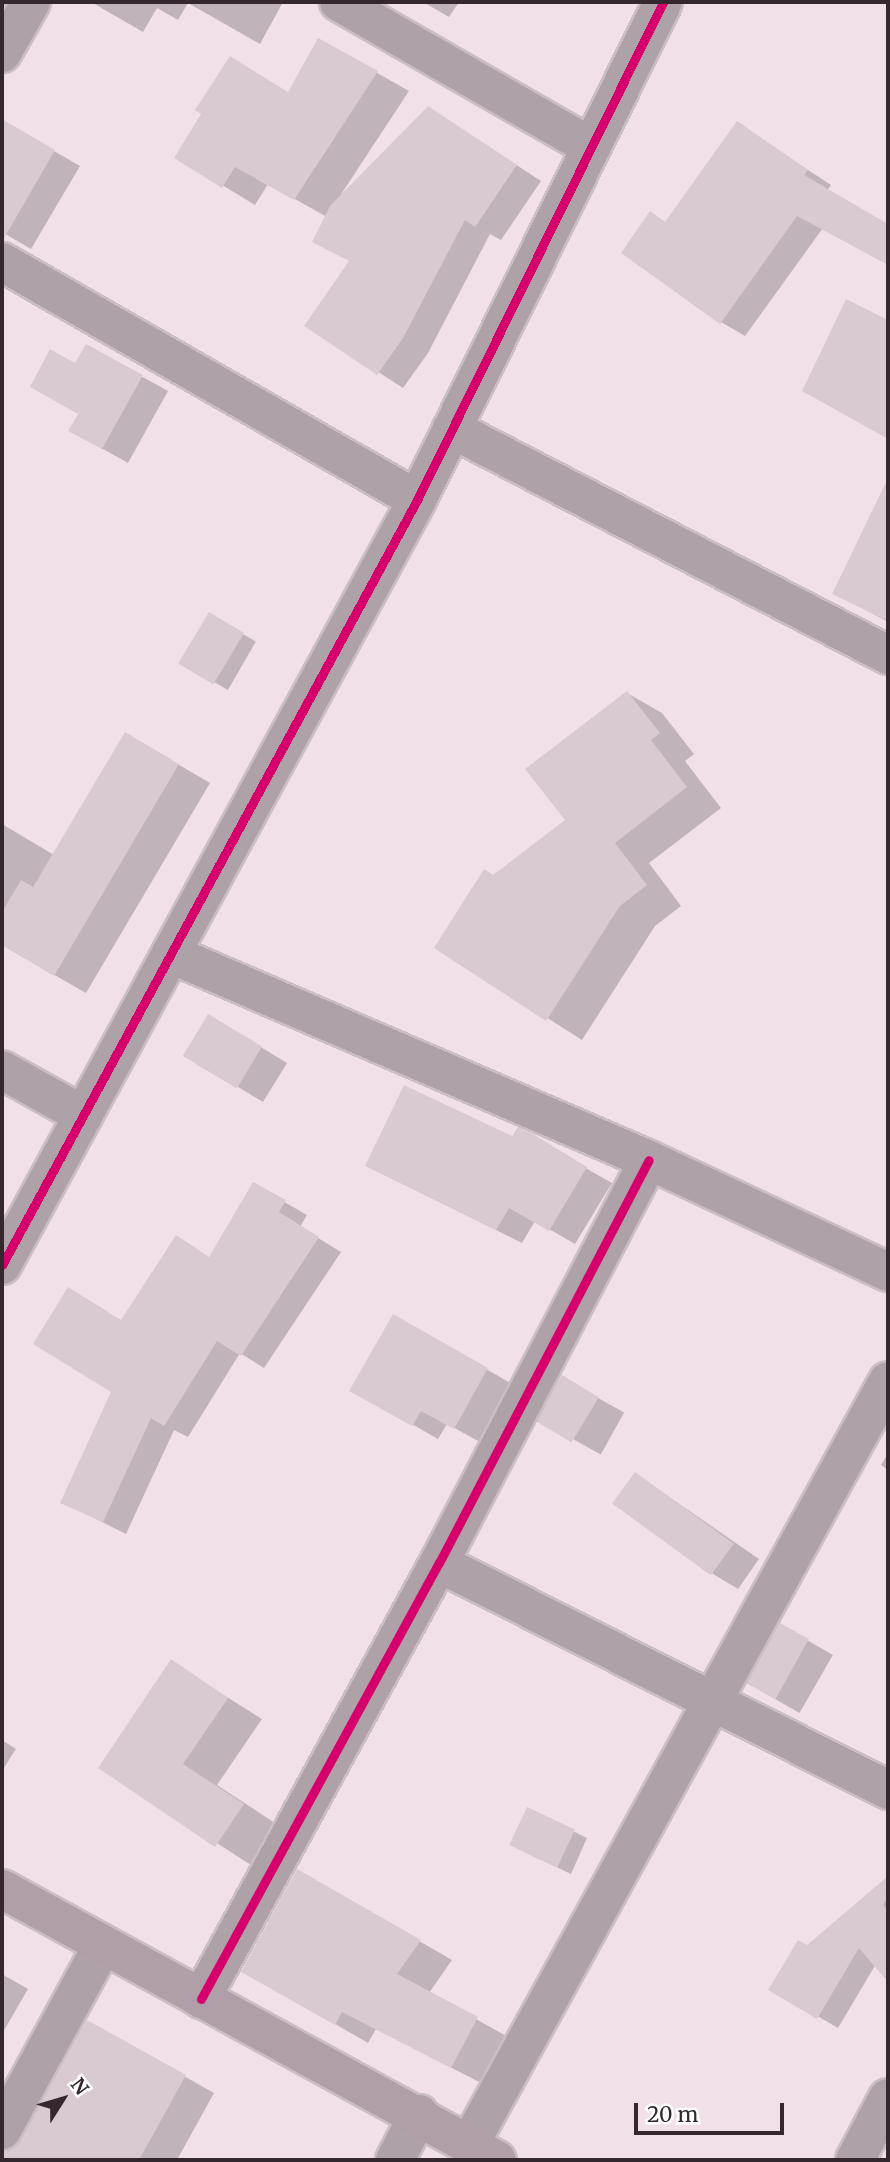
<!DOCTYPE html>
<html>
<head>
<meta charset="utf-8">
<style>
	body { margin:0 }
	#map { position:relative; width:890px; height:2162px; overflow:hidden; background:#f2e0e9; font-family:Merriweather,serif }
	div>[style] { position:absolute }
	.shadow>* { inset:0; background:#0003; transform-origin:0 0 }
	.building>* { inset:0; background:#d9cad2; transform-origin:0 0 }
	.roads { filter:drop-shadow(2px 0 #cabdc4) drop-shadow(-2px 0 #cabdc4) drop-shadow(0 2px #cabdc4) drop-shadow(0 -2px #cabdc4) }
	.street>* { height:38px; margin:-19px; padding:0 19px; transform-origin:19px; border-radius:19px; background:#afa1a8 }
	.secondary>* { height:38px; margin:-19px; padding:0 19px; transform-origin:19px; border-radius:19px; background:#b09fa8 }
	.cycleway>* { height:9px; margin:-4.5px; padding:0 4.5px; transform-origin:4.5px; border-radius:4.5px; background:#d6006c }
	span { translate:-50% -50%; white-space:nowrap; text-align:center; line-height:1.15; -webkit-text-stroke:5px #fff; paint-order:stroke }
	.frame { position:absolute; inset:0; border:4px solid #34282e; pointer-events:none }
	.north { position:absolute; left:28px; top:2064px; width:70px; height:70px; -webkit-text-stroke:5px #fff; paint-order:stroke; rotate:53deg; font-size:19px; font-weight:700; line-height:28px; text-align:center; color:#34282e }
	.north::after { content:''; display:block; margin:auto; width:24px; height:32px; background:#34282e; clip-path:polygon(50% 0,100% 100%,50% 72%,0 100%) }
	.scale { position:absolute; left:634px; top:2103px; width:150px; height:32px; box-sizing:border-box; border:4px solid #34282e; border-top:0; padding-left:9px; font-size:21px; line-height:24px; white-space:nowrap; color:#34282e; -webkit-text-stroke:5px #fff; paint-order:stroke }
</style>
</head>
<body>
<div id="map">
	<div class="shadow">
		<div style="clip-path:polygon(2px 2px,20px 2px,2px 33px)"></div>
		<div style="clip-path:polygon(91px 2px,283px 2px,260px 44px,188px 3px,178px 20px,157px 8px,143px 32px)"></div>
		<div style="clip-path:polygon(423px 2px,459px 2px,449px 17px)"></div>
		<div style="clip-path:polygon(319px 40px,409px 91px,340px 196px,429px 108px,541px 181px,501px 240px,490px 234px,428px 353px,403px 388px,306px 325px,351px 261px,327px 217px,268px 184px,255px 205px,176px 157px,289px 94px)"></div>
		<div style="clip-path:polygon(2px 121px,80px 166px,31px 249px,2px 232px)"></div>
		<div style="clip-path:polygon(737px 123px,831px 185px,827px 191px,888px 226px,888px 264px,823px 228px,745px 336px,721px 322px,651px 214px,667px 223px)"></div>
		<div style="clip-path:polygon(847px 301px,888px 324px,888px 438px,805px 390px)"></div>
		<div style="clip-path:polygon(87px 346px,168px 391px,128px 463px,96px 445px,80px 413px,76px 365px)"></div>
		<div style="clip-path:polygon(867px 526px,888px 537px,888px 622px,834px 593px)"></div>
		<div style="left:210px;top:615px;width:53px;height:56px;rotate:30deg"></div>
		<div style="clip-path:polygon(627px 693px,662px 713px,694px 754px,685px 761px,721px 808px,649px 863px,681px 906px,655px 926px,582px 1040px,436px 947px,567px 820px)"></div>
		<div style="clip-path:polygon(126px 734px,210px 783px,86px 993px,2px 945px,2px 824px,54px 855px)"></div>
		<div style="clip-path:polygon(234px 1031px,287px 1063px,263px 1102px,185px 1055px)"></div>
		<div style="clip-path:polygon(518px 1130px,612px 1183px,575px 1244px,535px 1221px,522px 1243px,367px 1166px,513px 1139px)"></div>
		<div style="clip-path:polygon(253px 1184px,307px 1215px,300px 1227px,341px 1252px,264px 1368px,240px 1353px,188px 1437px,174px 1430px,126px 1534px,62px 1502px,113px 1392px,122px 1321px,210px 1258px)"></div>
		<div style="clip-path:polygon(394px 1316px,512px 1384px,480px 1442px,447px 1424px,438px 1439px,352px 1390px)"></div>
		<div style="left:562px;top:1378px;width:71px;height:48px;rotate:29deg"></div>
		<div style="clip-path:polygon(888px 1453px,888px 1470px,881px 1465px)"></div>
		<div style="clip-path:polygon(636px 1474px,759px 1559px,738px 1589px,713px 1574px)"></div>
		<div style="left:781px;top:1625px;width:60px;height:67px;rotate:30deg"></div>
		<div style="clip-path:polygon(171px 1662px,262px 1719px,217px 1785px,278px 1825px,251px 1865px,100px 1768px)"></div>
		<div style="clip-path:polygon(2px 1740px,16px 1749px,2px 1771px)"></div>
		<div style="clip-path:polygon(528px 1809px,587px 1838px,571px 1874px,524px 1852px)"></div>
		<div style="clip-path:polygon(298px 1871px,452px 1960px,429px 1993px,510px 2038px,485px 2085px,376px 2029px,368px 2043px,243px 1971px)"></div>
		<div style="clip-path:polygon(888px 1878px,888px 1971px,876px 1964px,838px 2028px,771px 1989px,807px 1947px)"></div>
		<div style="clip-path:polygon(2px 1974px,28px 1989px,2px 2034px)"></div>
		<div style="clip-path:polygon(88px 2022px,214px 2093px,177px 2160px,2px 2160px,2px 2144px,9px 2148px,22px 2142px)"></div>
	</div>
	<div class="building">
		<div style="clip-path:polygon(318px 38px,378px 71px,294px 200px,235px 167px,222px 188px,174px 158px,201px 114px,195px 110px,230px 56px,288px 92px)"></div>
		<div style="clip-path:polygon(428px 106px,517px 165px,475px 227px,465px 220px,403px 338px,377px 375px,304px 326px,349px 261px,312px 242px,330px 206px)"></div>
		<div style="clip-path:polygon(2px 119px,55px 150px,3px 240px,2px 240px)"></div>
		<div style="clip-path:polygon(737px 121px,808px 170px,804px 175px,888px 224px,888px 265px,797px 216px,720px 324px,621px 253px,650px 211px,665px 222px)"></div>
		<div style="clip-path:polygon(846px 299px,888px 320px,888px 439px,802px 391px)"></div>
		<div style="clip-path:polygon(86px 344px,143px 375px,102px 449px,68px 431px,78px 414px,30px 387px,50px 349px,75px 363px)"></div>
		<div style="clip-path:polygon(888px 478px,888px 621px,832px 594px)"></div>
		<div style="left:209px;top:612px;width:41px;height:60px;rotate:31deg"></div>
		<div style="clip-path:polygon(627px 691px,660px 733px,651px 740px,687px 787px,615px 843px,647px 885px,620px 906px,546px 1021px,434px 948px,484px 869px,493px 875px,565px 820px,525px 769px)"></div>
		<div style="clip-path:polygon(125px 732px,179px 764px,54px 976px,2px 945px,2px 912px,21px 880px,33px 887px)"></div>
		<div style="left:208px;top:1014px;width:63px;height:49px;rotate:31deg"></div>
		<div style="clip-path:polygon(404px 1085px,512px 1136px,518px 1127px,533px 1134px,587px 1167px,549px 1231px,509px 1208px,496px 1230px,365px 1166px)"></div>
		<div style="clip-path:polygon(253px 1182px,286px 1200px,279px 1212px,319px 1237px,241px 1356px,217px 1341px,164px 1426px,151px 1418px,103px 1522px,60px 1503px,111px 1392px,33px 1344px,68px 1287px,121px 1320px,176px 1235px,209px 1257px)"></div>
		<div style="clip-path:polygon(393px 1314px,488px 1368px,454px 1429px,421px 1411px,412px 1426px,349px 1391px)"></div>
		<div style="left:562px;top:1375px;width:43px;height:53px;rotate:31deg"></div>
		<div style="left:635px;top:1472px;width:122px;height:39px;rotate:36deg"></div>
		<div style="left:780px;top:1623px;width:33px;height:69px;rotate:29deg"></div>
		<div style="clip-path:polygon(171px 1659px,228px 1698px,183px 1764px,244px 1804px,215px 1847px,98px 1768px)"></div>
		<div style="left:527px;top:1807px;width:53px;height:42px;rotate:25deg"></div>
		<div style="clip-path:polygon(297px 1869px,421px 1940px,397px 1974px,478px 2017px,451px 2068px,342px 2012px,335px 2025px,241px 1972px)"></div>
		<div style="clip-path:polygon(888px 1876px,888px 1897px,883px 1905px,888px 1911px,888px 1982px,859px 1948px,817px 2019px,768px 1990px,798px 1940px,807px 1945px)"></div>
		<div style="clip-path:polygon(87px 2020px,186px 2075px,139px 2160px,2px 2160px,4px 2151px,21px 2140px)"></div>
	</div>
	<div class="roads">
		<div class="street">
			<div style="left:339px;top:2px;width:291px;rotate:29.9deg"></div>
			<div style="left:2px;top:53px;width:59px;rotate:-60.4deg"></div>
			<div style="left:2px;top:262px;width:478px;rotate:29.8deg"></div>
			<div style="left:452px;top:429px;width:491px;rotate:27.4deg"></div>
			<div style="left:171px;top:954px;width:520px;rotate:23.31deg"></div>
			<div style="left:649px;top:1160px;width:264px;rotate:25.1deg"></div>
			<div style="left:2px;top:1070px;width:93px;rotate:29.1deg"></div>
			<div style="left:2px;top:1265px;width:870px;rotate:-61.52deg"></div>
			<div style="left:417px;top:500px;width:555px;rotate:-63.71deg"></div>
			<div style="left:439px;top:1563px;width:503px;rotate:26.82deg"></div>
			<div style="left:201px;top:1999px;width:497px;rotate:-61.4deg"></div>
			<div style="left:439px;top:1563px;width:454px;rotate:-62.5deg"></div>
			<div style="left:2px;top:2130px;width:211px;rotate:-61.4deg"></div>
			<div style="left:469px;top:2145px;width:871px;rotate:-61.26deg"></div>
			<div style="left:395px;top:2160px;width:52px;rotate:-62.4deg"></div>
			<div style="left:855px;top:2160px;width:70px;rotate:-62deg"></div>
		</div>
		<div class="secondary">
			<div style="left:2px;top:1889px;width:564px;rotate:28.7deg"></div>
		</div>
	</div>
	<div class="cycleway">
		<div style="left:2px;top:1265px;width:870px;rotate:-61.52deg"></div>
		<div style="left:417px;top:500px;width:555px;rotate:-63.71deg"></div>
		<div style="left:201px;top:1999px;width:497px;rotate:-61.4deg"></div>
		<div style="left:439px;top:1563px;width:454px;rotate:-62.5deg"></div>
	</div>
	<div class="frame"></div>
	<div class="north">N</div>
	<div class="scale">20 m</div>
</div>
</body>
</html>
